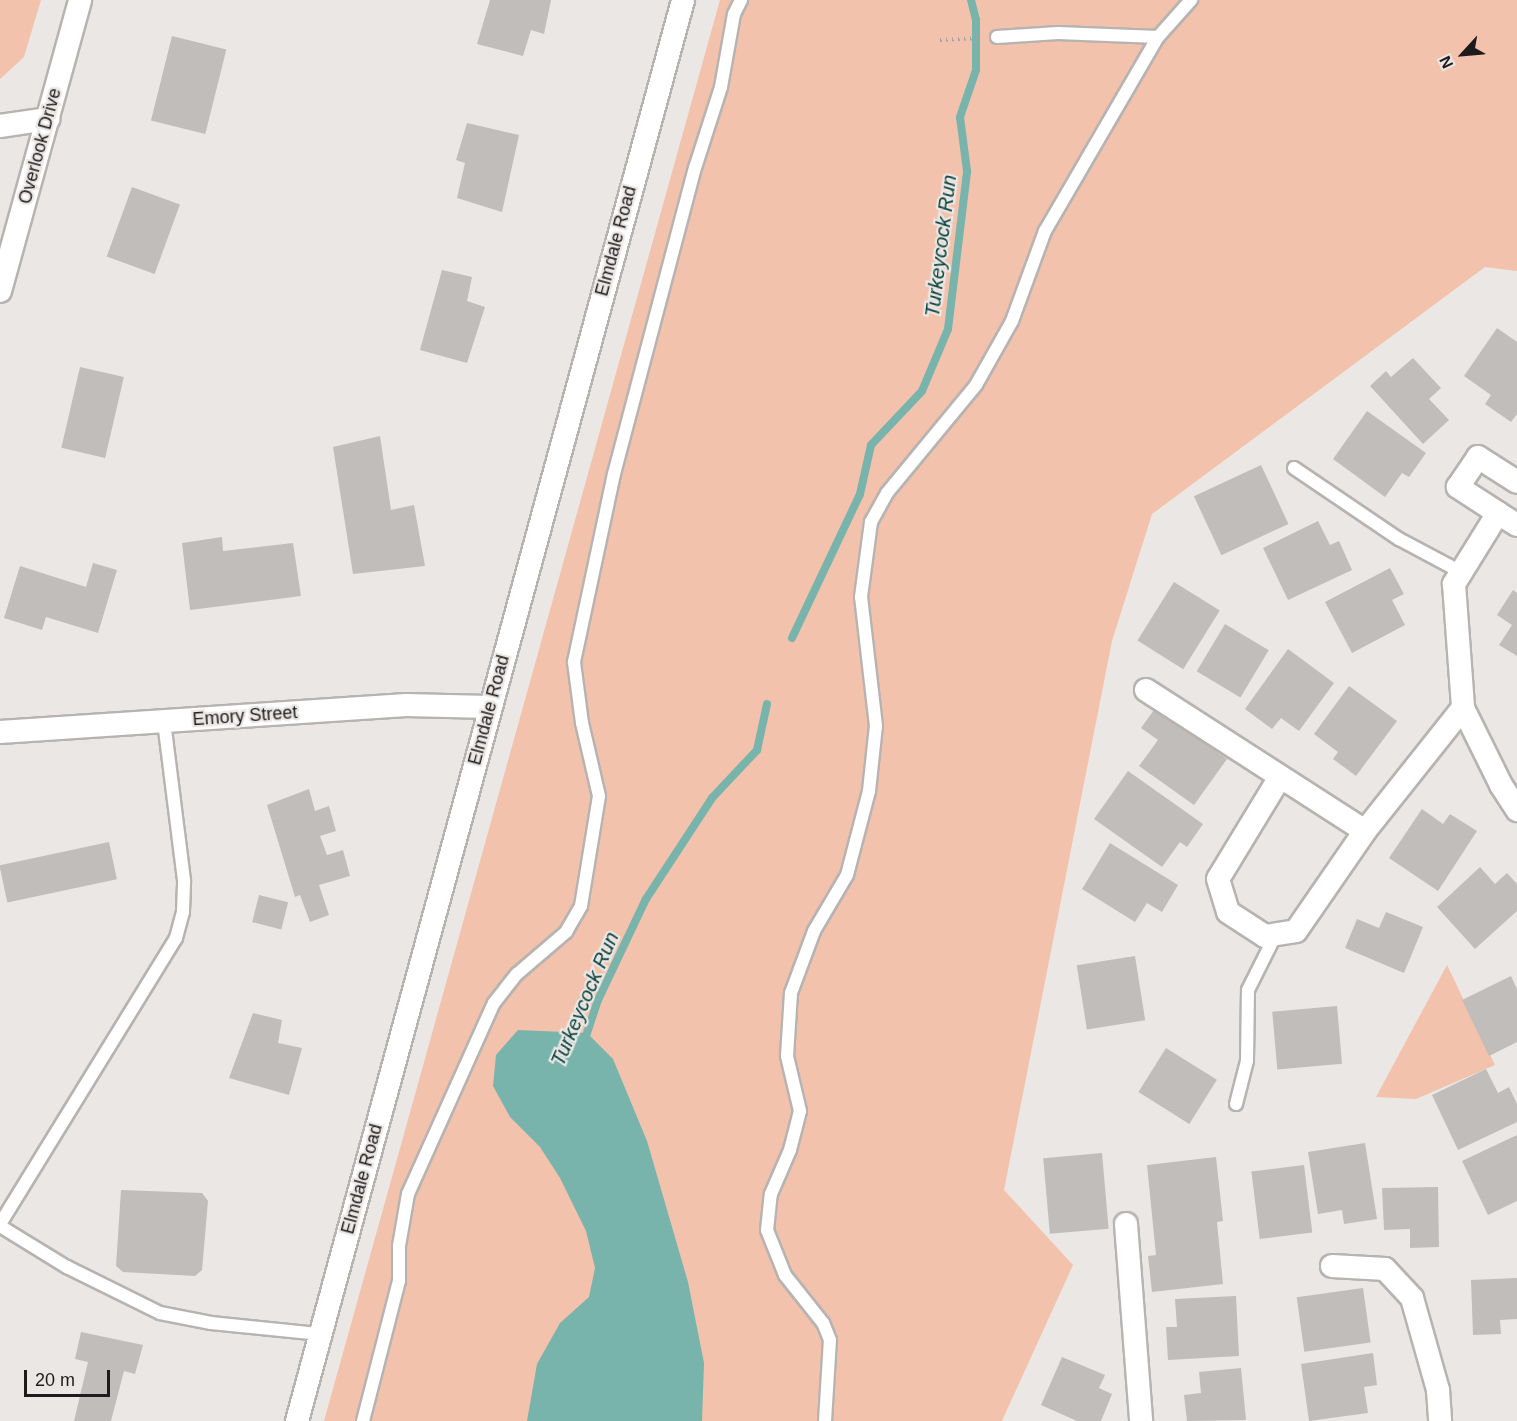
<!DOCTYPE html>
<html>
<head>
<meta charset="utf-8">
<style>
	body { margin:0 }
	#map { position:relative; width:1517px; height:1421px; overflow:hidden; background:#ebe7e5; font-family:Helvetica,sans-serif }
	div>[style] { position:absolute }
	.green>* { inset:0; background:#f2c2ac }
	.water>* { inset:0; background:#78b4ab }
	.stream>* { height:8px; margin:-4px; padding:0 4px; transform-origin:4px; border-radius:4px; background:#78b4ab }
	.building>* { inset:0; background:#c1bdbb; transform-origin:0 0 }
	.path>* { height:4px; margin-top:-2px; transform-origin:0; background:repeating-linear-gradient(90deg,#a6a3a1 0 1.5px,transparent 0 6px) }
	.roads { filter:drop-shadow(2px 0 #b7b3b1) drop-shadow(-2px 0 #b7b3b1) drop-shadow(0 2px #b7b3b1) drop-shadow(0 -2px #b7b3b1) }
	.lane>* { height:12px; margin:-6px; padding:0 6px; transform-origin:6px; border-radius:6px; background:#fff }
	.street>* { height:22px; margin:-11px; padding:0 11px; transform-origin:11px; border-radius:11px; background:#fff }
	span { translate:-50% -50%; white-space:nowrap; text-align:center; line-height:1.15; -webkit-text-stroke:4.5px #ebe7e5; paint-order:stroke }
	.street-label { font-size:18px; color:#1d1b1b }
	.water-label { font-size:20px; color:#08413b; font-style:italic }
	.north { position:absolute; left:1433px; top:24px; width:60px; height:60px; -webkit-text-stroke:4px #ebe7e5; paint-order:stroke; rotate:244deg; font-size:16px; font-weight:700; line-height:24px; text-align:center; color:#1d1b1b }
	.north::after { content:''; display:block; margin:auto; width:21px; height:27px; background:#1d1b1b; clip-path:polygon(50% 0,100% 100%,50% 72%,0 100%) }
	.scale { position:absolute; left:24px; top:1370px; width:86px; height:27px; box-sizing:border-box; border:3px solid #1d1b1b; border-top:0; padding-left:8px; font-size:18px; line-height:21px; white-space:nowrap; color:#1d1b1b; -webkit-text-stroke:4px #ebe7e5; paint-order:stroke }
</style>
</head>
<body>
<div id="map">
	<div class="green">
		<div style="clip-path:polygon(0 0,41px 0,24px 57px,0 79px)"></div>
		<div style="clip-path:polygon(720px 0,1517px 0,1517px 271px,1485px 267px,1152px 514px,1112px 641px,1004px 1190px,1073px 1265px,1002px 1421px,324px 1421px)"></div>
		<div style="clip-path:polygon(1447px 965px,1495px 1065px,1416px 1099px,1376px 1097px)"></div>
	</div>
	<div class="water">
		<div style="clip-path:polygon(518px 1030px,587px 1033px,613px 1059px,647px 1141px,688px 1282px,704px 1363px,702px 1421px,527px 1421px,537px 1364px,560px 1323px,589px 1297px,595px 1268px,586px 1231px,560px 1178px,540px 1147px,510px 1117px,493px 1086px,496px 1055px)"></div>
	</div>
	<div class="stream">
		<div style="left:792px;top:638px;width:159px;rotate:-64.7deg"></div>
		<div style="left:860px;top:494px;width:50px;rotate:-77.3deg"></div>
		<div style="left:871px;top:445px;width:74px;rotate:-46.6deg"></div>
		<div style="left:922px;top:391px;width:67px;rotate:-67.2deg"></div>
		<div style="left:948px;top:329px;width:159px;rotate:-83.1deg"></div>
		<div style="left:967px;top:171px;width:54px;rotate:-97.4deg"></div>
		<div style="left:960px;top:117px;width:50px;rotate:-71.2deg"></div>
		<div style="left:976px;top:70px;width:50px;rotate:-90deg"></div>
		<div style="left:976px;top:20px;width:21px;rotate:-104deg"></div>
		<div style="left:584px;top:1042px;width:44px;rotate:-71.6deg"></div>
		<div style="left:598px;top:1000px;width:112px;rotate:-64.6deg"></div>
		<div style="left:646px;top:899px;width:121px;rotate:-56.8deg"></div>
		<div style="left:712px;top:798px;width:66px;rotate:-46.8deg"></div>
		<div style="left:757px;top:750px;width:47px;rotate:-77.7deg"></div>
	</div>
	<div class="building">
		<div style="clip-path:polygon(490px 0,551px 0,544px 34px,531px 30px,523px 56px,477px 44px)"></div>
		<div style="left:172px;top:36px;width:56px;height:87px;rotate:14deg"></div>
		<div style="clip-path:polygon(467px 123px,519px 135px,502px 212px,457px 198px,465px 163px,456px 160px)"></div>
		<div style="left:132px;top:187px;width:51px;height:74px;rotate:20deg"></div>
		<div style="clip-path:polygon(442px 270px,472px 277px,467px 301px,485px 307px,467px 363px,420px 350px)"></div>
		<div style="clip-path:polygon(1497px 328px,1517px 342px,1517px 414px,1511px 422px,1485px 404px,1491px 395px,1464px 376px)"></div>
		<div style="clip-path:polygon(1413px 358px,1441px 388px,1429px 399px,1449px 420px,1423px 444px,1370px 386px,1386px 371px,1391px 377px)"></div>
		<div style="left:80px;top:367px;width:45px;height:83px;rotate:13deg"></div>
		<div style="clip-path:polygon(1367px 411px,1426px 453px,1409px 477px,1402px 473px,1385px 497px,1333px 459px)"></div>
		<div style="clip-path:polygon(380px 436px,391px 510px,414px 505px,425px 566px,353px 574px,333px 447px)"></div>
		<div style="left:1261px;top:465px;width:65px;height:74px;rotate:65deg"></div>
		<div style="clip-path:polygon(1318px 521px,1330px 545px,1339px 541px,1352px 570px,1288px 600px,1263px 548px)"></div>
		<div style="clip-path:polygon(222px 537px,223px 551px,293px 543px,301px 596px,190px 610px,182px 543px)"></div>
		<div style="clip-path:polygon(93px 563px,117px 570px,98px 633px,46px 617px,42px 630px,4px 618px,20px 566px,86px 587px)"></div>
		<div style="clip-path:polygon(1390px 568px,1404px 594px,1392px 600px,1405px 625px,1352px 653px,1325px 602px)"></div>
		<div style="left:1174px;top:582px;width:54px;height:69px;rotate:32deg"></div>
		<div style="clip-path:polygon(1513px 590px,1517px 593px,1517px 656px,1499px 645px,1512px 625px,1497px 615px)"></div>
		<div style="left:1225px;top:624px;width:51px;height:55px;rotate:31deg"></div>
		<div style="clip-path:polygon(1288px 649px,1334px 683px,1299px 731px,1281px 718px,1272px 729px,1245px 709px)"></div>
		<div style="clip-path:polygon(1349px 686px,1397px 721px,1356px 776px,1333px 759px,1338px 752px,1314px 734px)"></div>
		<div style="clip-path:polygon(1156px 707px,1227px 759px,1194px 805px,1139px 766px,1158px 740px,1141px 728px)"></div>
		<div style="clip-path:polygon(1128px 771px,1203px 824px,1187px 847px,1180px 842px,1162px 867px,1094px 819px)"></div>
		<div style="clip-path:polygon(309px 789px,315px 811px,329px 806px,336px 831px,320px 836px,327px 855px,343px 850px,350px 876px,319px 885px,329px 915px,310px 922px,300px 895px,295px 897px,267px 805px)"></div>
		<div style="clip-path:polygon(1422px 809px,1443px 824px,1450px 814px,1477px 831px,1438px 891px,1389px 858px)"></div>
		<div style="left:109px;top:842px;width:38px;height:112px;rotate:78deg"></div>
		<div style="clip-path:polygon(1110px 843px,1178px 885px,1162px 912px,1147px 903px,1135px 922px,1082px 889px)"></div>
		<div style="clip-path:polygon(1480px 867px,1495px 884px,1507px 873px,1517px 884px,1517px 911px,1475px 949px,1437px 907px)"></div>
		<div style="left:259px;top:895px;width:30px;height:28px;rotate:14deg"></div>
		<div style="clip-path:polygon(1386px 912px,1423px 927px,1404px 973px,1345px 948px,1357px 919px,1379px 928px)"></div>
		<div style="left:1135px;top:956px;width:65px;height:59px;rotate:81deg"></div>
		<div style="clip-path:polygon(1511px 976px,1517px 989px,1517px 1042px,1489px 1056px,1462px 1000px)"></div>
		<div style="left:1337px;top:1006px;width:58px;height:65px;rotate:85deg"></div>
		<div style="clip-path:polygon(253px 1013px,282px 1020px,278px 1043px,302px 1048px,289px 1095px,229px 1078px)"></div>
		<div style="left:1166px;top:1048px;width:60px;height:52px;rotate:32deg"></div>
		<div style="clip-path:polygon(1486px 1069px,1498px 1093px,1509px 1087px,1517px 1104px,1517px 1122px,1458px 1150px,1432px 1095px)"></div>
		<div style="clip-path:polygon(1517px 1135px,1517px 1201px,1488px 1215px,1462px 1161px)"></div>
		<div style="clip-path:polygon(1365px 1143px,1377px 1219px,1344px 1224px,1342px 1210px,1318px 1214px,1308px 1152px)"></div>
		<div style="left:1102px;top:1153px;width:76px;height:59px;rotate:85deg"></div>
		<div style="clip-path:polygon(1216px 1157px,1223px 1221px,1217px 1222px,1223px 1284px,1152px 1292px,1148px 1256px,1156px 1255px,1147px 1165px)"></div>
		<div style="left:1304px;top:1165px;width:68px;height:53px;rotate:83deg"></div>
		<div style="clip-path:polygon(1438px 1187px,1439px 1247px,1410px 1248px,1410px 1229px,1384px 1230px,1382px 1188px)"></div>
		<div style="clip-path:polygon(121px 1190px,202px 1193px,208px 1201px,202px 1270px,195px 1276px,123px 1272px,116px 1266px)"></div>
		<div style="clip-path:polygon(1517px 1278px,1517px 1319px,1500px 1320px,1501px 1334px,1473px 1335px,1471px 1280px)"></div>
		<div style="left:1363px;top:1288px;width:55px;height:67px;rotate:82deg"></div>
		<div style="clip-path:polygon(1236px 1296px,1239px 1356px,1168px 1360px,1166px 1327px,1177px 1327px,1175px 1299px)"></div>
		<div style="clip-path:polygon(81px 1332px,143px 1345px,135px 1374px,124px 1371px,111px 1421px,74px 1421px,88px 1362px,75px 1359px)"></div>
		<div style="clip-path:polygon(1373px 1353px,1377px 1385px,1364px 1387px,1368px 1413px,1309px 1421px,1301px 1364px)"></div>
		<div style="clip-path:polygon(1062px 1357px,1105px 1375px,1099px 1388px,1112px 1394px,1101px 1421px,1077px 1421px,1041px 1405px)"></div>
		<div style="clip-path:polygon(1241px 1368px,1246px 1420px,1187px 1421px,1184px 1395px,1201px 1393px,1199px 1372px)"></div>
	</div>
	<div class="path">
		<div style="left:940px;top:40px;width:38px;rotate:-3deg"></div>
	</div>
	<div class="roads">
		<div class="lane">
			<div style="left:997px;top:37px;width:61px;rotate:-3.8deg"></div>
			<div style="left:1058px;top:33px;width:100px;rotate:2.3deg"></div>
			<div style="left:1294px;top:468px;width:127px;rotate:34.1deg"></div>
			<div style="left:1399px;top:539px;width:70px;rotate:28deg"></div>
			<div style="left:1236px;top:1104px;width:44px;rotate:-75.7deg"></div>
			<div style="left:1247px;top:1061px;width:71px;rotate:-89.2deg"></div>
			<div style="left:1248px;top:990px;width:63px;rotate:-63.4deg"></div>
			<div style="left:0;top:1224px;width:336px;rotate:-58.4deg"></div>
			<div style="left:176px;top:938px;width:27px;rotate:-75deg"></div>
			<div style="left:183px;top:912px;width:32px;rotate:-88deg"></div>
			<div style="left:184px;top:880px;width:160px;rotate:-97.2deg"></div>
			<div style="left:0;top:1226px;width:79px;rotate:31.5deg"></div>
			<div style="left:67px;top:1267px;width:104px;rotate:26.3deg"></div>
			<div style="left:160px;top:1313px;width:52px;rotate:11.1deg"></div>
			<div style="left:211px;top:1323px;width:110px;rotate:5.8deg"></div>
			<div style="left:363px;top:1421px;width:145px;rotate:-75.6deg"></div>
			<div style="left:399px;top:1281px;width:35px;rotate:-90deg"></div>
			<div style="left:399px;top:1246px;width:53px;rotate:-80.2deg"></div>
			<div style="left:408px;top:1194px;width:209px;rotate:-65.8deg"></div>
			<div style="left:494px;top:1003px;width:37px;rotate:-52deg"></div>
			<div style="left:517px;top:974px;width:65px;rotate:-40.6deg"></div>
			<div style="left:566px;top:932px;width:30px;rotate:-60deg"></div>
			<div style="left:581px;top:906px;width:111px;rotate:-80.7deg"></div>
			<div style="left:599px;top:796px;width:75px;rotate:-103.1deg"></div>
			<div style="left:582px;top:723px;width:62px;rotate:-97.5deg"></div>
			<div style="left:574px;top:662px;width:192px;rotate:-78deg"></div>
			<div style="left:614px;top:474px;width:317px;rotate:-75.2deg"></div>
			<div style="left:695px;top:168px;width:85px;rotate:-72.2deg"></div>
			<div style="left:721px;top:87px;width:74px;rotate:-79.9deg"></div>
			<div style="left:734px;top:14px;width:16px;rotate:-63deg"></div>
			<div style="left:825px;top:1421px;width:81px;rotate:-86.5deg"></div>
			<div style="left:830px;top:1340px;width:18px;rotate:-112deg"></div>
			<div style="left:823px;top:1323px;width:61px;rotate:-128.4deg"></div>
			<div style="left:785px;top:1275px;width:48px;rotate:-111.8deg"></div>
			<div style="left:767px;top:1230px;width:36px;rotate:-84deg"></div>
			<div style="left:771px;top:1194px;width:48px;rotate:-66.6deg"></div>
			<div style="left:790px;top:1150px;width:40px;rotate:-75.6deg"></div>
			<div style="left:800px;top:1111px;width:57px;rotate:-103.3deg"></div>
			<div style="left:787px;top:1056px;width:63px;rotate:-86.4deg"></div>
			<div style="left:791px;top:993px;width:66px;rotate:-69.6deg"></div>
			<div style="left:814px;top:931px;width:65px;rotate:-59.5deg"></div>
			<div style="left:847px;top:875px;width:87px;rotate:-75.3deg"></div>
			<div style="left:869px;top:791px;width:65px;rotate:-83.9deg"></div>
			<div style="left:876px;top:726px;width:130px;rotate:-96.6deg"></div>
			<div style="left:861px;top:597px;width:76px;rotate:-82.4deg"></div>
			<div style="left:871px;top:522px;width:33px;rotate:-61deg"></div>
			<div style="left:887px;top:493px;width:140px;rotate:-50.5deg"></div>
			<div style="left:976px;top:385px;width:73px;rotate:-60.6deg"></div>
			<div style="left:1012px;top:321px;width:96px;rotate:-69.9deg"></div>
			<div style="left:1045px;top:231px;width:225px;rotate:-59.8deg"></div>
			<div style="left:1158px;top:37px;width:50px;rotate:-48.3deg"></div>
		</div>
		<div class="street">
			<div style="left:0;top:126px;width:49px;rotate:-8.3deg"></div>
			<div style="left:0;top:291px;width:302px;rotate:-74.6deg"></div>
			<div style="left:1498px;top:513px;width:48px;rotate:-147deg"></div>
			<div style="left:1458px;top:487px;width:36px;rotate:-56deg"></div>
			<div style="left:1478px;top:457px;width:46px;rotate:32.7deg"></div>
			<div style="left:1517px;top:525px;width:22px;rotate:-148deg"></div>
			<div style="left:1498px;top:513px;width:84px;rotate:121.8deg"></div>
			<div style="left:1454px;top:584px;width:124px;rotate:85.8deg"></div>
			<div style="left:1463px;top:708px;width:86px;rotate:63.7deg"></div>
			<div style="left:1501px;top:785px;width:30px;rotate:57deg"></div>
			<div style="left:1146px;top:690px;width:260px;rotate:32.8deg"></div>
			<div style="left:0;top:732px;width:407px;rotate:-3.8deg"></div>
			<div style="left:406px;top:705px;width:84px;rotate:1.4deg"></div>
			<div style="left:1280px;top:777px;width:119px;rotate:121.3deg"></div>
			<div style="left:1218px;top:879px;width:34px;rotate:73deg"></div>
			<div style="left:1228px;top:912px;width:44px;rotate:33deg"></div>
			<div style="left:1265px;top:936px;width:31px;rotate:-9deg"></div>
			<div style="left:1296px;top:931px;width:121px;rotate:-55.4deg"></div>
			<div style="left:1365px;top:831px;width:157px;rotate:-51.5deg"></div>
			<div style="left:1126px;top:1224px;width:198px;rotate:85.6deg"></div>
			<div style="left:1332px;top:1266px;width:53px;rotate:3.2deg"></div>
			<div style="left:1385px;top:1269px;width:40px;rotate:47deg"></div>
			<div style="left:1412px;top:1298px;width:96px;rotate:74.2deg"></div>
			<div style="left:1438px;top:1390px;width:31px;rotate:86deg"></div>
			<div style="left:297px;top:1421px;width:1472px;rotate:-74.8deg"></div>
		</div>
	</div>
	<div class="street-label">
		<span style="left:40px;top:146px;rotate:-75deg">Overlook Drive</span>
		<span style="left:616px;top:241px;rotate:-75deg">Elmdale Road</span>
		<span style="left:489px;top:710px;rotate:-75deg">Elmdale Road</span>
		<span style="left:245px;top:716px;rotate:-4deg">Emory Street</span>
		<span style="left:362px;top:1179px;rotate:-75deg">Elmdale Road</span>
	</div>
	<div class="water-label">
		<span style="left:941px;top:246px;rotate:-83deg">Turkeycock Run</span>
		<span style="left:585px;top:999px;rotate:-67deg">Turkeycock Run</span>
	</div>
	<div class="north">N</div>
	<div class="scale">20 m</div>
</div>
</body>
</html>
